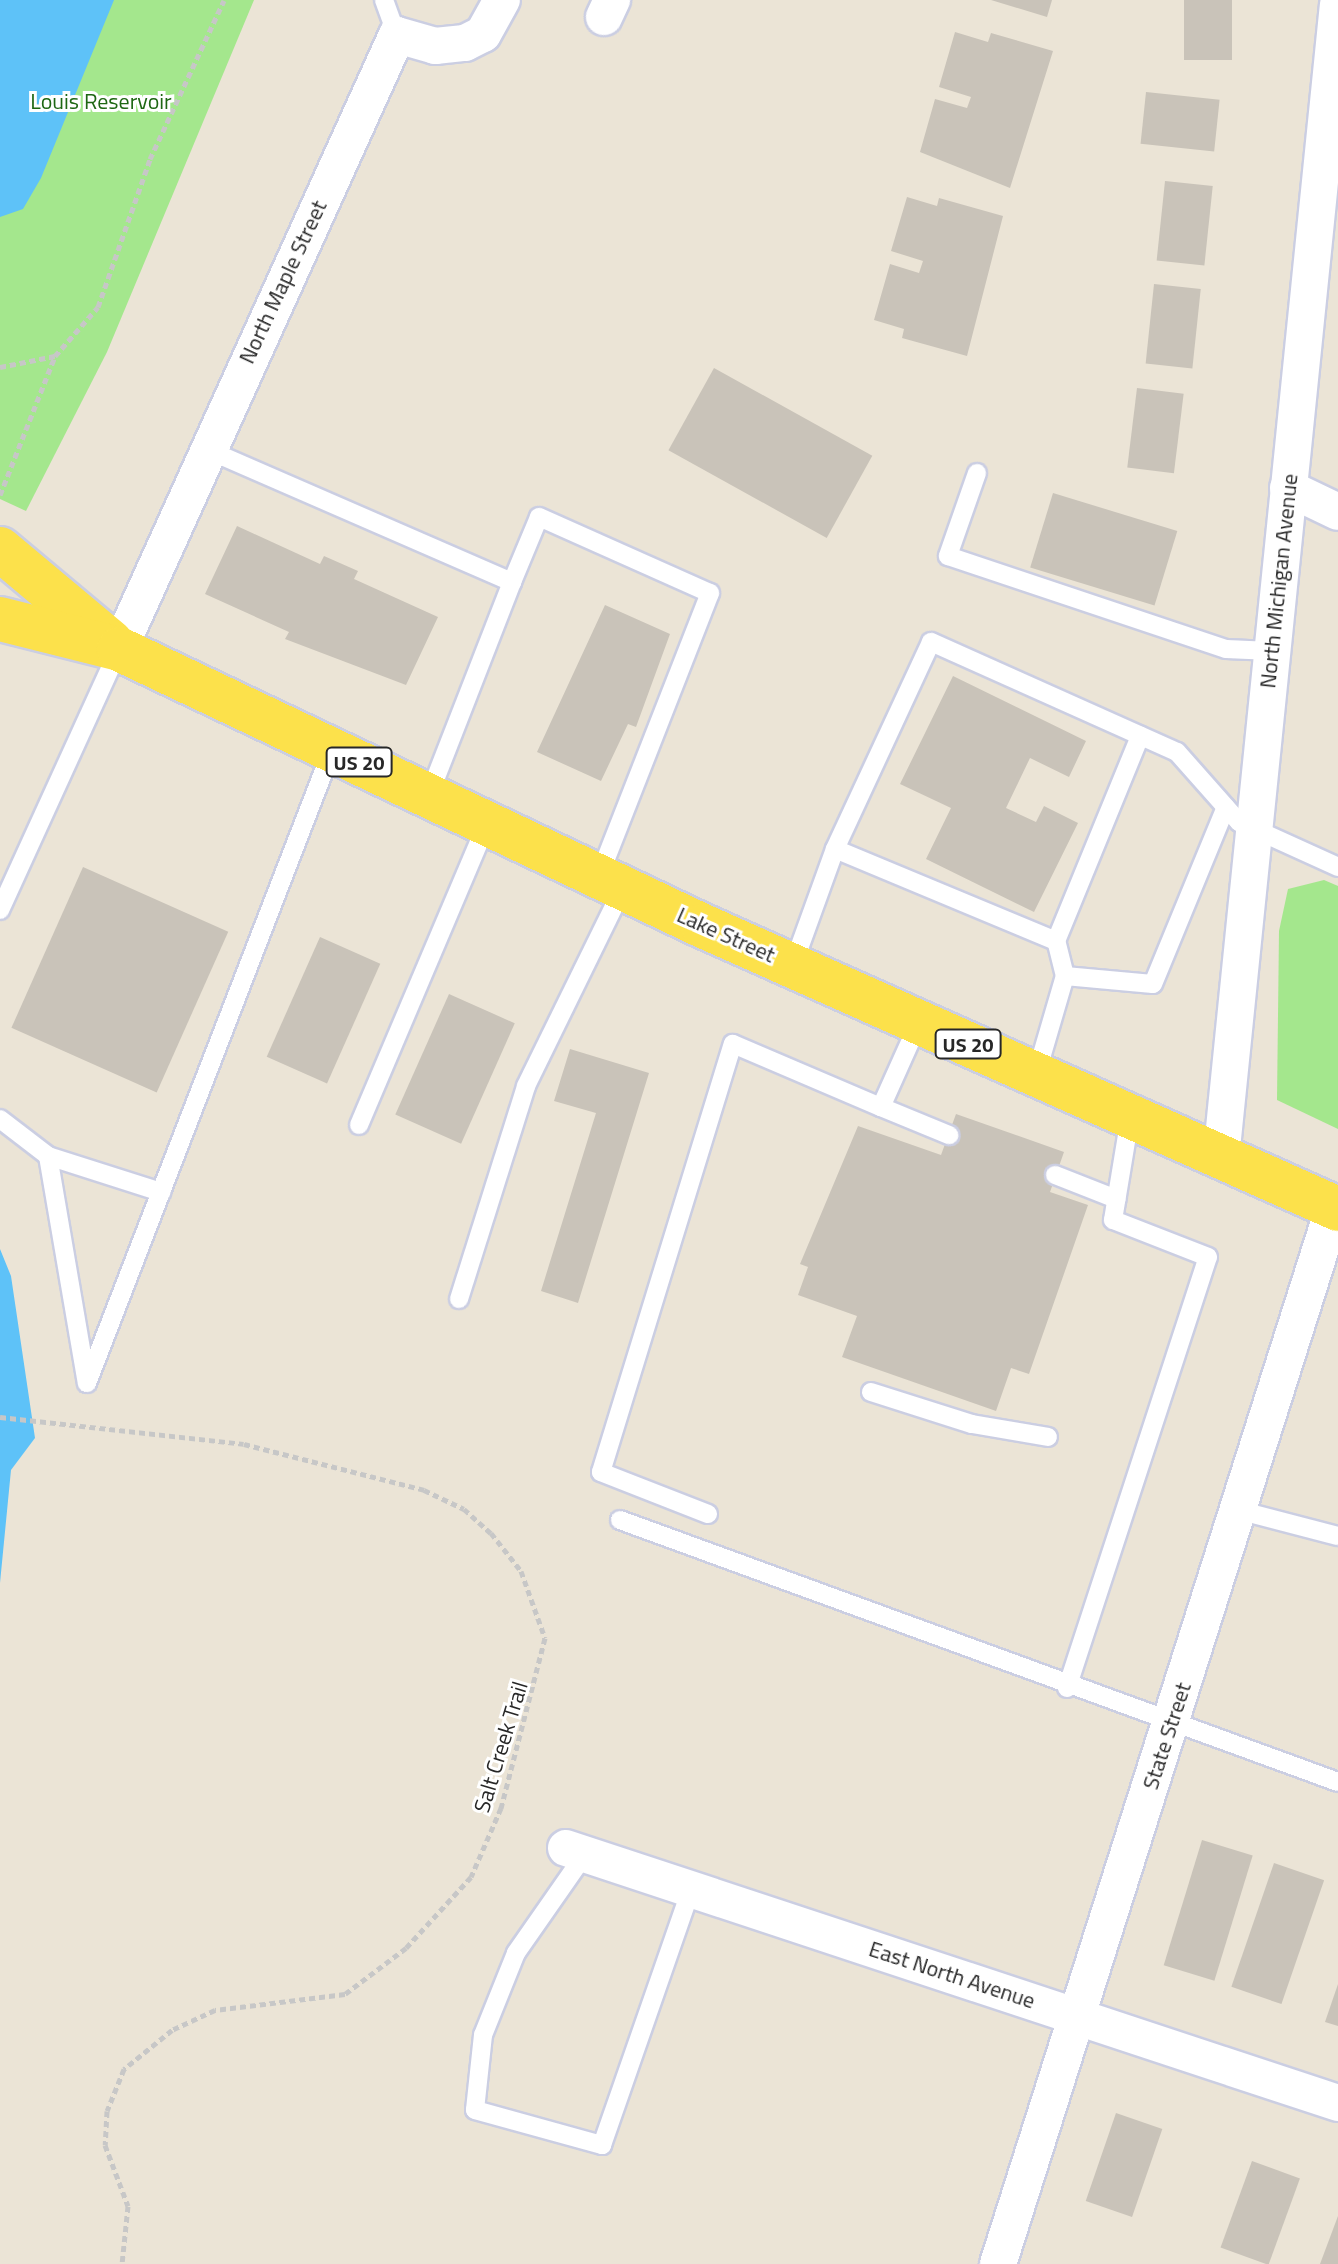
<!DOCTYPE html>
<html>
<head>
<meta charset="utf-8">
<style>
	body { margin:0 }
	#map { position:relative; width:1338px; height:2264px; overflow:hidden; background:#ebe4d6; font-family:"Titillium Web",sans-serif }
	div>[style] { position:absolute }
	.green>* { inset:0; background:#a4e78d }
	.water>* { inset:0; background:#5ec2f8 }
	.building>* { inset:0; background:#c9c3b9; transform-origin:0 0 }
	.path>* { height:5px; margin-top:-2.5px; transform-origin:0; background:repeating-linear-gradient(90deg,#c7c7c7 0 6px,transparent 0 10px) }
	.roads { filter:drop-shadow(2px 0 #cbcee2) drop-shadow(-2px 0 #cbcee2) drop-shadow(0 2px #cbcee2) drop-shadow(0 -2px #cbcee2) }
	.service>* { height:18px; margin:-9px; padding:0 9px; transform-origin:9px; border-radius:9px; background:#fff }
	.minor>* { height:36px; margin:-18px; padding:0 18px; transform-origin:18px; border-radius:18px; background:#fff }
	.primary>* { height:44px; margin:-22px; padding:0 22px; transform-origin:22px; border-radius:22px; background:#fce14b }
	span { translate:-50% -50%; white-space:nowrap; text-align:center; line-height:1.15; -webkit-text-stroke:6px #fff; paint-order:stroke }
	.shield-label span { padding:2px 6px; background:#fff; border:2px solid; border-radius:6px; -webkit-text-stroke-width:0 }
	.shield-label { font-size:20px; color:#272727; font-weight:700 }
	.park-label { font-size:22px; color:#1e6713 }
	.street-label { font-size:22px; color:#272727 }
</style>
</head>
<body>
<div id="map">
	<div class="green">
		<div style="clip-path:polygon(0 0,254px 0,107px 352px,26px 511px,0 499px)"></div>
		<div style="clip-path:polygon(1324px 880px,1338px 886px,1338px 1129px,1277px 1100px,1279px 931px,1288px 889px)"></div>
	</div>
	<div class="water">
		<div style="clip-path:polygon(0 0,114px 0,41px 178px,23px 209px,0 217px)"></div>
		<div style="clip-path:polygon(0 1249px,11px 1276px,35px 1438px,11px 1470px,0 1583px)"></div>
	</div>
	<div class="building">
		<div style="clip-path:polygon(991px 0,1052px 0,1047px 17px)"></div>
		<div style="left:1184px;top:0;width:48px;height:60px"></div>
		<div style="clip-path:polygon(955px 32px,988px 42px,991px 33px,1053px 51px,1010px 188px,920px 152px,935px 99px,967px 108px,971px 97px,939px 87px)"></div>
		<div style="left:1146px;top:92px;width:74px;height:52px;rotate:6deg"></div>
		<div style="left:1165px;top:181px;width:48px;height:80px;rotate:6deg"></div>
		<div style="clip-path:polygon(907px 197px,937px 206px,939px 198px,1003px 216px,967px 356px,902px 338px,904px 329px,874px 320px,890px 264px,919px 273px,923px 261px,891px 251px)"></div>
		<div style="left:1154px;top:284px;width:47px;height:80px;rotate:6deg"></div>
		<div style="left:714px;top:368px;width:181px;height:94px;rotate:29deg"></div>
		<div style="left:1137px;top:388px;width:47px;height:80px;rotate:7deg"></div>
		<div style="left:1053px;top:493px;width:130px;height:78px;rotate:17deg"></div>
		<div style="clip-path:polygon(237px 526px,320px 564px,324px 556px,358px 571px,354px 579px,438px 617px,406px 685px,285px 639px,289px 632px,205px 594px)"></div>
		<div style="clip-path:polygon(605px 605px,670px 634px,636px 727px,628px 724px,601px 781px,537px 752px)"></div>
		<div style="clip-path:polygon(953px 676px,1086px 741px,1069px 777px,1030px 758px,1006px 808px,1036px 822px,1044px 806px,1078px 823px,1034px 912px,926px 859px,951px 808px,900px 784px)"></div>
		<div style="left:83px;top:867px;width:159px;height:176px;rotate:24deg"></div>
		<div style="left:320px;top:937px;width:66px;height:131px;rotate:24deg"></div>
		<div style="left:449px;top:994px;width:72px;height:132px;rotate:24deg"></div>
		<div style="clip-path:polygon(570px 1049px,649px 1073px,578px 1303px,541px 1291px,596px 1113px,554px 1101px)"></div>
		<div style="clip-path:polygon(956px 1114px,1064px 1152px,1050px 1192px,1088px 1205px,1029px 1374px,1011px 1368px,996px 1411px,842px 1357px,857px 1316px,798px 1295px,808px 1267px,800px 1264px,858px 1126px,941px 1155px)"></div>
		<div style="left:1202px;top:1840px;width:53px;height:131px;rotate:17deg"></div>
		<div style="left:1274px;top:1863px;width:53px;height:131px;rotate:19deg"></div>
		<div style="clip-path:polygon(1338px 1984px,1338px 2026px,1325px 2022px)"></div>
		<div style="left:1116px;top:2113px;width:49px;height:93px;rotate:19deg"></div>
		<div style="left:1252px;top:2161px;width:51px;height:92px;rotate:20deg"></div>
		<div style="clip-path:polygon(1338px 2216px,1338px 2264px,1320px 2264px)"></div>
	</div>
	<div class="path">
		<div style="left:0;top:367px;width:56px;rotate:-11.3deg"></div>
		<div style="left:55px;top:356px;width:65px;rotate:-48.7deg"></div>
		<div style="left:98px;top:307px;width:157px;rotate:-70.6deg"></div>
		<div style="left:150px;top:159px;width:175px;rotate:-65deg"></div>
		<div style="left:0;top:495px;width:149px;rotate:-68.4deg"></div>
		<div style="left:0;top:1417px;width:245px;rotate:6.3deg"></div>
		<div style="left:244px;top:1444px;width:186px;rotate:14.3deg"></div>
		<div style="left:424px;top:1490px;width:44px;rotate:25.4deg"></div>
		<div style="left:464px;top:1509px;width:36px;rotate:42deg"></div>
		<div style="left:491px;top:1533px;width:48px;rotate:51.7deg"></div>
		<div style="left:521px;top:1571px;width:71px;rotate:70.3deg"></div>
		<div style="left:545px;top:1638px;width:176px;rotate:104.5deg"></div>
		<div style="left:501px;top:1808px;width:75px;rotate:113.5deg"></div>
		<div style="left:471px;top:1877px;width:96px;rotate:132.5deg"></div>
		<div style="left:406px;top:1948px;width:76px;rotate:143deg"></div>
		<div style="left:345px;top:1994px;width:131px;rotate:173deg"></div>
		<div style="left:215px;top:2010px;width:47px;rotate:155.1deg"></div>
		<div style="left:172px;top:2030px;width:62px;rotate:140.9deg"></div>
		<div style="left:124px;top:2069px;width:45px;rotate:112deg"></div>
		<div style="left:107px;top:2111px;width:34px;rotate:93deg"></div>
		<div style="left:105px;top:2145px;width:65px;rotate:69.3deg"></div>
		<div style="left:128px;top:2206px;width:58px;rotate:95.9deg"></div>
	</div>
	<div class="roads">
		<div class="service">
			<div style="left:384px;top:0;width:37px;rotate:70deg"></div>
			<div style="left:206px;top:449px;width:334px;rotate:23.5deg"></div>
			<div style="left:512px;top:582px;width:70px;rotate:-67.4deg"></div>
			<div style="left:539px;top:517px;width:187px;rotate:24deg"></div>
			<div style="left:710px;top:593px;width:304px;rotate:111.4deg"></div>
			<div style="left:977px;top:473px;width:88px;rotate:109.3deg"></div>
			<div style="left:948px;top:556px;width:293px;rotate:18.5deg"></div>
			<div style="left:1226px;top:649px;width:46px;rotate:2.5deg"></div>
			<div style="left:429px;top:795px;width:229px;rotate:-68.7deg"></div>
			<div style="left:835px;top:849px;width:239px;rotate:22.6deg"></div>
			<div style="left:0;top:910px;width:287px;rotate:-65.5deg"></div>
			<div style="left:793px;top:965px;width:123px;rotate:-70.1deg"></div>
			<div style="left:835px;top:849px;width:228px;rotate:-65.1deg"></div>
			<div style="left:931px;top:642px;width:269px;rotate:24.1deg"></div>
			<div style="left:1177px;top:752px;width:94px;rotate:48.5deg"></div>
			<div style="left:1239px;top:822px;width:109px;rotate:24.4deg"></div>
			<div style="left:1065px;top:976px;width:88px;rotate:5.2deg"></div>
			<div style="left:1153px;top:984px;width:191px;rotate:-67.6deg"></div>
			<div style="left:1036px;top:1075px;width:103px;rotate:-73.7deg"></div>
			<div style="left:1065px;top:976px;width:36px;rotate:-104deg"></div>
			<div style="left:1056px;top:941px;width:222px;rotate:-67.7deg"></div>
			<div style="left:881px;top:1107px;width:74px;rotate:22.4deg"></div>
			<div style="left:0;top:1119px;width:61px;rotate:37.6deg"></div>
			<div style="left:48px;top:1156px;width:230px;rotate:80.3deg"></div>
			<div style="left:87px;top:1383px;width:679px;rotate:-68.84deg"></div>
			<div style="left:359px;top:1125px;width:328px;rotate:-67deg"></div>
			<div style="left:48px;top:1156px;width:119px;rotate:17.7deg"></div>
			<div style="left:1055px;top:1175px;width:66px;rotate:21.5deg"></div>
			<div style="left:459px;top:1299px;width:223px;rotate:-72.5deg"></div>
			<div style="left:526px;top:1086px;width:220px;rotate:-63.9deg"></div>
			<div style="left:871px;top:1392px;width:106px;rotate:17.6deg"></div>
			<div style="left:972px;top:1424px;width:77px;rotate:9.7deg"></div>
			<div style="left:1238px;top:1510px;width:103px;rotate:14.6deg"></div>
			<div style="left:708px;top:1514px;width:115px;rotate:-158.6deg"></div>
			<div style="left:601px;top:1472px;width:448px;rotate:-72.9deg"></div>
			<div style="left:733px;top:1044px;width:161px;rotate:23.1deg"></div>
			<div style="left:881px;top:1107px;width:93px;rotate:-65.9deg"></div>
			<div style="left:620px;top:1520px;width:764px;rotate:20.05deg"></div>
			<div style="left:1067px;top:1688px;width:453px;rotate:-71.9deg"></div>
			<div style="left:1208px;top:1257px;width:102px;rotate:-158.7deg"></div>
			<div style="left:1113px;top:1220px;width:104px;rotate:-80.6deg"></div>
			<div style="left:585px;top:1854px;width:121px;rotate:124.9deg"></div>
			<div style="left:516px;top:1953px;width:88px;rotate:111.9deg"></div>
			<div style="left:483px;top:2035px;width:75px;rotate:96.1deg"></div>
			<div style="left:475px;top:2110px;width:132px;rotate:15.4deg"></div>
			<div style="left:602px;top:2145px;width:270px;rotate:-70.8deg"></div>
		</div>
		<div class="minor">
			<div style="left:604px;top:17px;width:19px;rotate:-65deg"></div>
			<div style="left:1288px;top:488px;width:55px;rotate:25.6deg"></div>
			<div style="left:119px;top:649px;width:674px;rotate:-65.64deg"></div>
			<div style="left:397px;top:35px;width:40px;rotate:16deg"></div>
			<div style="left:435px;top:46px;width:30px;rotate:-6deg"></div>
			<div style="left:465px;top:43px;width:20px;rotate:-27deg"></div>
			<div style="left:483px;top:34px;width:39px;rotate:-61deg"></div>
			<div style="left:1221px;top:1158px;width:1159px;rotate:-84.21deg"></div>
			<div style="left:566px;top:1848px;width:813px;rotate:18.28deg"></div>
			<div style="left:998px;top:2264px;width:1109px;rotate:-72.37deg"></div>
		</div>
		<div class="primary">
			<div style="left:0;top:549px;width:145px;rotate:40deg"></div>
			<div style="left:0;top:619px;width:123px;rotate:14.1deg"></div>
			<div style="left:119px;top:649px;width:646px;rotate:25.38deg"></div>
			<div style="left:703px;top:926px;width:695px;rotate:24.02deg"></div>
		</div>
	</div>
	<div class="shield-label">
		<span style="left:359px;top:762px">US 20</span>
		<span style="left:968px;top:1044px">US 20</span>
	</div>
	<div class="park-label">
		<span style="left:101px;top:102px">Louis Reservoir</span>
	</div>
	<div class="street-label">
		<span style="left:283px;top:282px;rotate:-65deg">North Maple Street</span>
		<span style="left:1279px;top:581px;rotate:-84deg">North Michigan Avenue</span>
		<span style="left:726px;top:935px;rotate:24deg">Lake Street</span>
		<span style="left:1167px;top:1736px;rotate:-72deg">State Street</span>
		<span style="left:501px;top:1747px;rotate:-73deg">Salt Creek Trail</span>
		<span style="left:952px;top:1975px;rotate:18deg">East North Avenue</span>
	</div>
</div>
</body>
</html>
